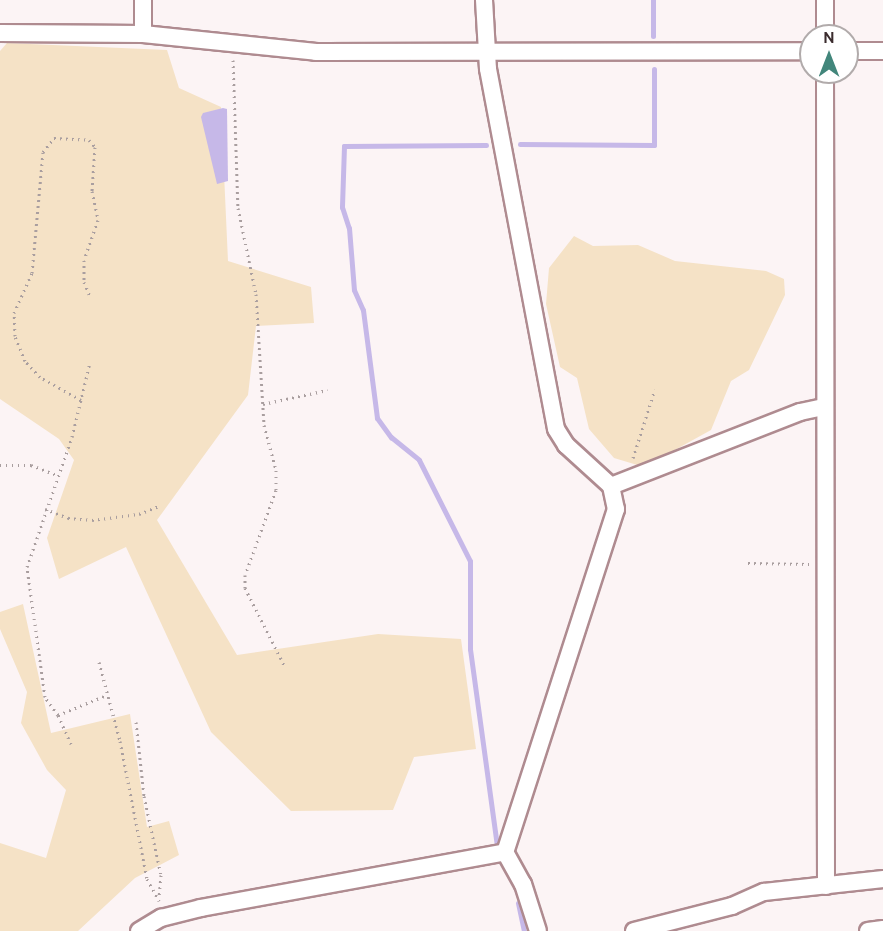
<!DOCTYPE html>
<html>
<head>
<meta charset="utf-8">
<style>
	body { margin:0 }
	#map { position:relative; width:883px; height:931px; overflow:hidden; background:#fcf4f5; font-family:Cabin,sans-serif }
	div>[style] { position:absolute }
	.green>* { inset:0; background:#f5e2c6 }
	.water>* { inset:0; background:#c6b8e8 }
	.stream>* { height:5px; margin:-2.5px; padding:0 2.5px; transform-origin:2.5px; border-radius:2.5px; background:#c6b8e8 }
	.path>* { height:3px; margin-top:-1.5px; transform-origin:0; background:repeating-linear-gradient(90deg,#a99e9f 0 1.5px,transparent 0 6px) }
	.roads { filter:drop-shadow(2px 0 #af8b90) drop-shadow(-2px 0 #af8b90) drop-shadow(0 2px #af8b90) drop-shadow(0 -2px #af8b90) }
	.minor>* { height:16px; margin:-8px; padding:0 8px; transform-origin:8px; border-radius:8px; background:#fff }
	span { translate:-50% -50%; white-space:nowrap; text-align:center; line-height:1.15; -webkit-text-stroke:6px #fff; paint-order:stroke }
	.north { position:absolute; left:799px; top:24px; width:60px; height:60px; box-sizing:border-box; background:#fff; border:2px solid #b1abab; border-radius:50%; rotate:0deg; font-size:16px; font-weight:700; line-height:24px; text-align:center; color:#3b2c2e }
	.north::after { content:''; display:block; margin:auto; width:21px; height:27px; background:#42867b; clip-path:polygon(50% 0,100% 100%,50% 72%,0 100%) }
</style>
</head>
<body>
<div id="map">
	<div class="green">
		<div style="clip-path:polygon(7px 43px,167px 50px,179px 88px,221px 107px,228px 261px,311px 287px,314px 323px,256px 326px,248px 395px,157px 520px,237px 655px,378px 634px,461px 639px,476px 749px,414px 757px,393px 810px,291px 811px,211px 732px,126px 547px,59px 579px,47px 538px,74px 460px,59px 439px,0 399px,0 51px)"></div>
		<div style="clip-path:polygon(574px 236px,593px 246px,638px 245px,675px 261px,766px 271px,784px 279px,785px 295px,749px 370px,731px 381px,711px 430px,644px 467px,614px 458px,589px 429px,577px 378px,560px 367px,546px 304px,549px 268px)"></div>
		<div style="clip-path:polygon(23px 604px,51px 733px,130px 714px,147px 827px,169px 821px,179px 855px,135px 878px,78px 931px,0 931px,0 843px,46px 858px,66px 790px,47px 770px,21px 723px,27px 692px,0 629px,0 612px)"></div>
	</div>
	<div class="water">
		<div style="clip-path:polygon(223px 108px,227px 109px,228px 181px,217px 184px,201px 117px,203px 113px)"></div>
	</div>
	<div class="stream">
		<div style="left:653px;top:0;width:36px;rotate:90deg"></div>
		<div style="left:520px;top:144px;width:134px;rotate:0.4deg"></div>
		<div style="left:654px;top:145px;width:76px;rotate:-90deg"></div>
		<div style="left:486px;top:145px;width:142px;rotate:179.6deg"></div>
		<div style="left:344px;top:146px;width:61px;rotate:91.9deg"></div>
		<div style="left:342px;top:207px;width:22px;rotate:72deg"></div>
		<div style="left:349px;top:228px;width:62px;rotate:85.4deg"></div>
		<div style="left:354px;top:290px;width:22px;rotate:66deg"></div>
		<div style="left:363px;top:310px;width:109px;rotate:82.6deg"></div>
		<div style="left:377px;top:418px;width:24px;rotate:54deg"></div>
		<div style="left:391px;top:437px;width:36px;rotate:39deg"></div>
		<div style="left:419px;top:460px;width:113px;rotate:63.2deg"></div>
		<div style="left:470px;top:561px;width:88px;rotate:90deg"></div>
		<div style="left:470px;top:649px;width:198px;rotate:82.2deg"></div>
		<div style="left:518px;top:903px;width:29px;rotate:78deg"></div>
	</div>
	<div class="path">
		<div style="left:233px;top:60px;width:148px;rotate:88.1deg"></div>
		<div style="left:238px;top:208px;width:88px;rotate:78.2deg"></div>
		<div style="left:256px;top:294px;width:131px;rotate:86.5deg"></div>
		<div style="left:264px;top:425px;width:47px;rotate:75.1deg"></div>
		<div style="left:276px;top:470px;width:20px;rotate:90deg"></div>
		<div style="left:276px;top:490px;width:90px;rotate:110deg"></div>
		<div style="left:245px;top:575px;width:13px;rotate:90deg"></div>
		<div style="left:245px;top:588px;width:89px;rotate:63.1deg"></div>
		<div style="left:81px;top:400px;width:47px;rotate:-150.7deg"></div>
		<div style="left:40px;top:377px;width:22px;rotate:-133deg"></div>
		<div style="left:25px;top:361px;width:27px;rotate:-112deg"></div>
		<div style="left:15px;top:336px;width:23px;rotate:-92deg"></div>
		<div style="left:14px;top:313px;width:44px;rotate:-65.8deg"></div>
		<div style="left:32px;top:273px;width:121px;rotate:-84.8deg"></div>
		<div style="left:43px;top:152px;width:18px;rotate:-52deg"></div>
		<div style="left:54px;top:138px;width:35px;rotate:3deg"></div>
		<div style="left:89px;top:140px;width:9px;rotate:49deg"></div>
		<div style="left:95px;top:147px;width:44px;rotate:93.9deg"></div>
		<div style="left:92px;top:191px;width:30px;rotate:78deg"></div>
		<div style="left:98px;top:220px;width:42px;rotate:109.3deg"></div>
		<div style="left:84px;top:260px;width:22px;rotate:90deg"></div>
		<div style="left:84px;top:282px;width:15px;rotate:67deg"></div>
		<div style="left:263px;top:404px;width:66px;rotate:-12.3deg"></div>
		<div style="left:633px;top:458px;width:72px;rotate:-72.3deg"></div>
		<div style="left:0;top:465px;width:31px"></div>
		<div style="left:31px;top:465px;width:28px;rotate:21deg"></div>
		<div style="left:45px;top:509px;width:25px;rotate:21deg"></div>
		<div style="left:68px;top:518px;width:24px;rotate:5deg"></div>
		<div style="left:92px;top:520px;width:47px;rotate:-7.3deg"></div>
		<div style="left:139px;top:514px;width:22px;rotate:-22deg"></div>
		<div style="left:748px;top:563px;width:61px;rotate:0.9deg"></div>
		<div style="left:99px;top:662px;width:82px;rotate:75.1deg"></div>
		<div style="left:120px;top:741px;width:141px;rotate:78.9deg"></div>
		<div style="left:147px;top:879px;width:25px;rotate:61deg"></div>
		<div style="left:58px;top:715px;width:53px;rotate:-22.2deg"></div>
		<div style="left:136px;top:722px;width:74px;rotate:83.8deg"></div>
		<div style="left:144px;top:796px;width:81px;rotate:77.9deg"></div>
		<div style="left:161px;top:875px;width:23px;rotate:95deg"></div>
		<div style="left:71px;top:744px;width:32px;rotate:-114deg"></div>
		<div style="left:58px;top:715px;width:22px;rotate:-126deg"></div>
		<div style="left:45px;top:697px;width:131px;rotate:-97.9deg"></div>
		<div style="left:27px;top:567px;width:138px;rotate:-70.9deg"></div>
		<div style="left:72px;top:437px;width:77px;rotate:-76.5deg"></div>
	</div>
	<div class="roads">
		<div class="minor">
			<div style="left:143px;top:0;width:34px;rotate:90deg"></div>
			<div style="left:484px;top:0;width:69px;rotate:86.7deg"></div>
			<div style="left:488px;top:69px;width:366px;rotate:79.3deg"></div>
			<div style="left:556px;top:429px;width:19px;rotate:58deg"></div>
			<div style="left:566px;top:445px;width:61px;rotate:42.3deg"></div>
			<div style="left:611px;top:486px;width:24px;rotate:78deg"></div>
			<div style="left:616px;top:509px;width:361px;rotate:107.9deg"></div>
			<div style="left:505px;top:852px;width:37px;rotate:61deg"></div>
			<div style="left:523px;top:884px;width:49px;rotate:72.3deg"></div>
			<div style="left:825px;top:0;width:36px;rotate:90deg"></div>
			<div style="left:0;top:33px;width:143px;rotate:0.4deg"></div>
			<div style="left:143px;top:34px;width:174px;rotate:5.9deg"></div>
			<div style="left:316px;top:52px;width:495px;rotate:-0.1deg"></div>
			<div style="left:847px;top:51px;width:36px"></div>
			<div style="left:825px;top:72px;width:814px;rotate:89.93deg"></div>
			<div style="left:611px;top:486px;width:203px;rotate:-21.4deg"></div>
			<div style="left:800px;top:412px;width:24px;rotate:-12deg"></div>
			<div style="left:139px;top:931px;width:26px;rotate:-31deg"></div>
			<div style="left:161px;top:918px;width:41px;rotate:-14deg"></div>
			<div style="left:201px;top:908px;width:309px;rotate:-10.4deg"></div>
			<div style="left:634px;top:931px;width:101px;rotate:-14.3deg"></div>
			<div style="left:732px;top:906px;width:35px;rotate:-24deg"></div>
			<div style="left:764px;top:892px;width:120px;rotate:-6.2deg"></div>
			<div style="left:868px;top:931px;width:15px;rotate:-8deg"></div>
		</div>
	</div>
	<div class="north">N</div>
</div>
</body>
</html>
